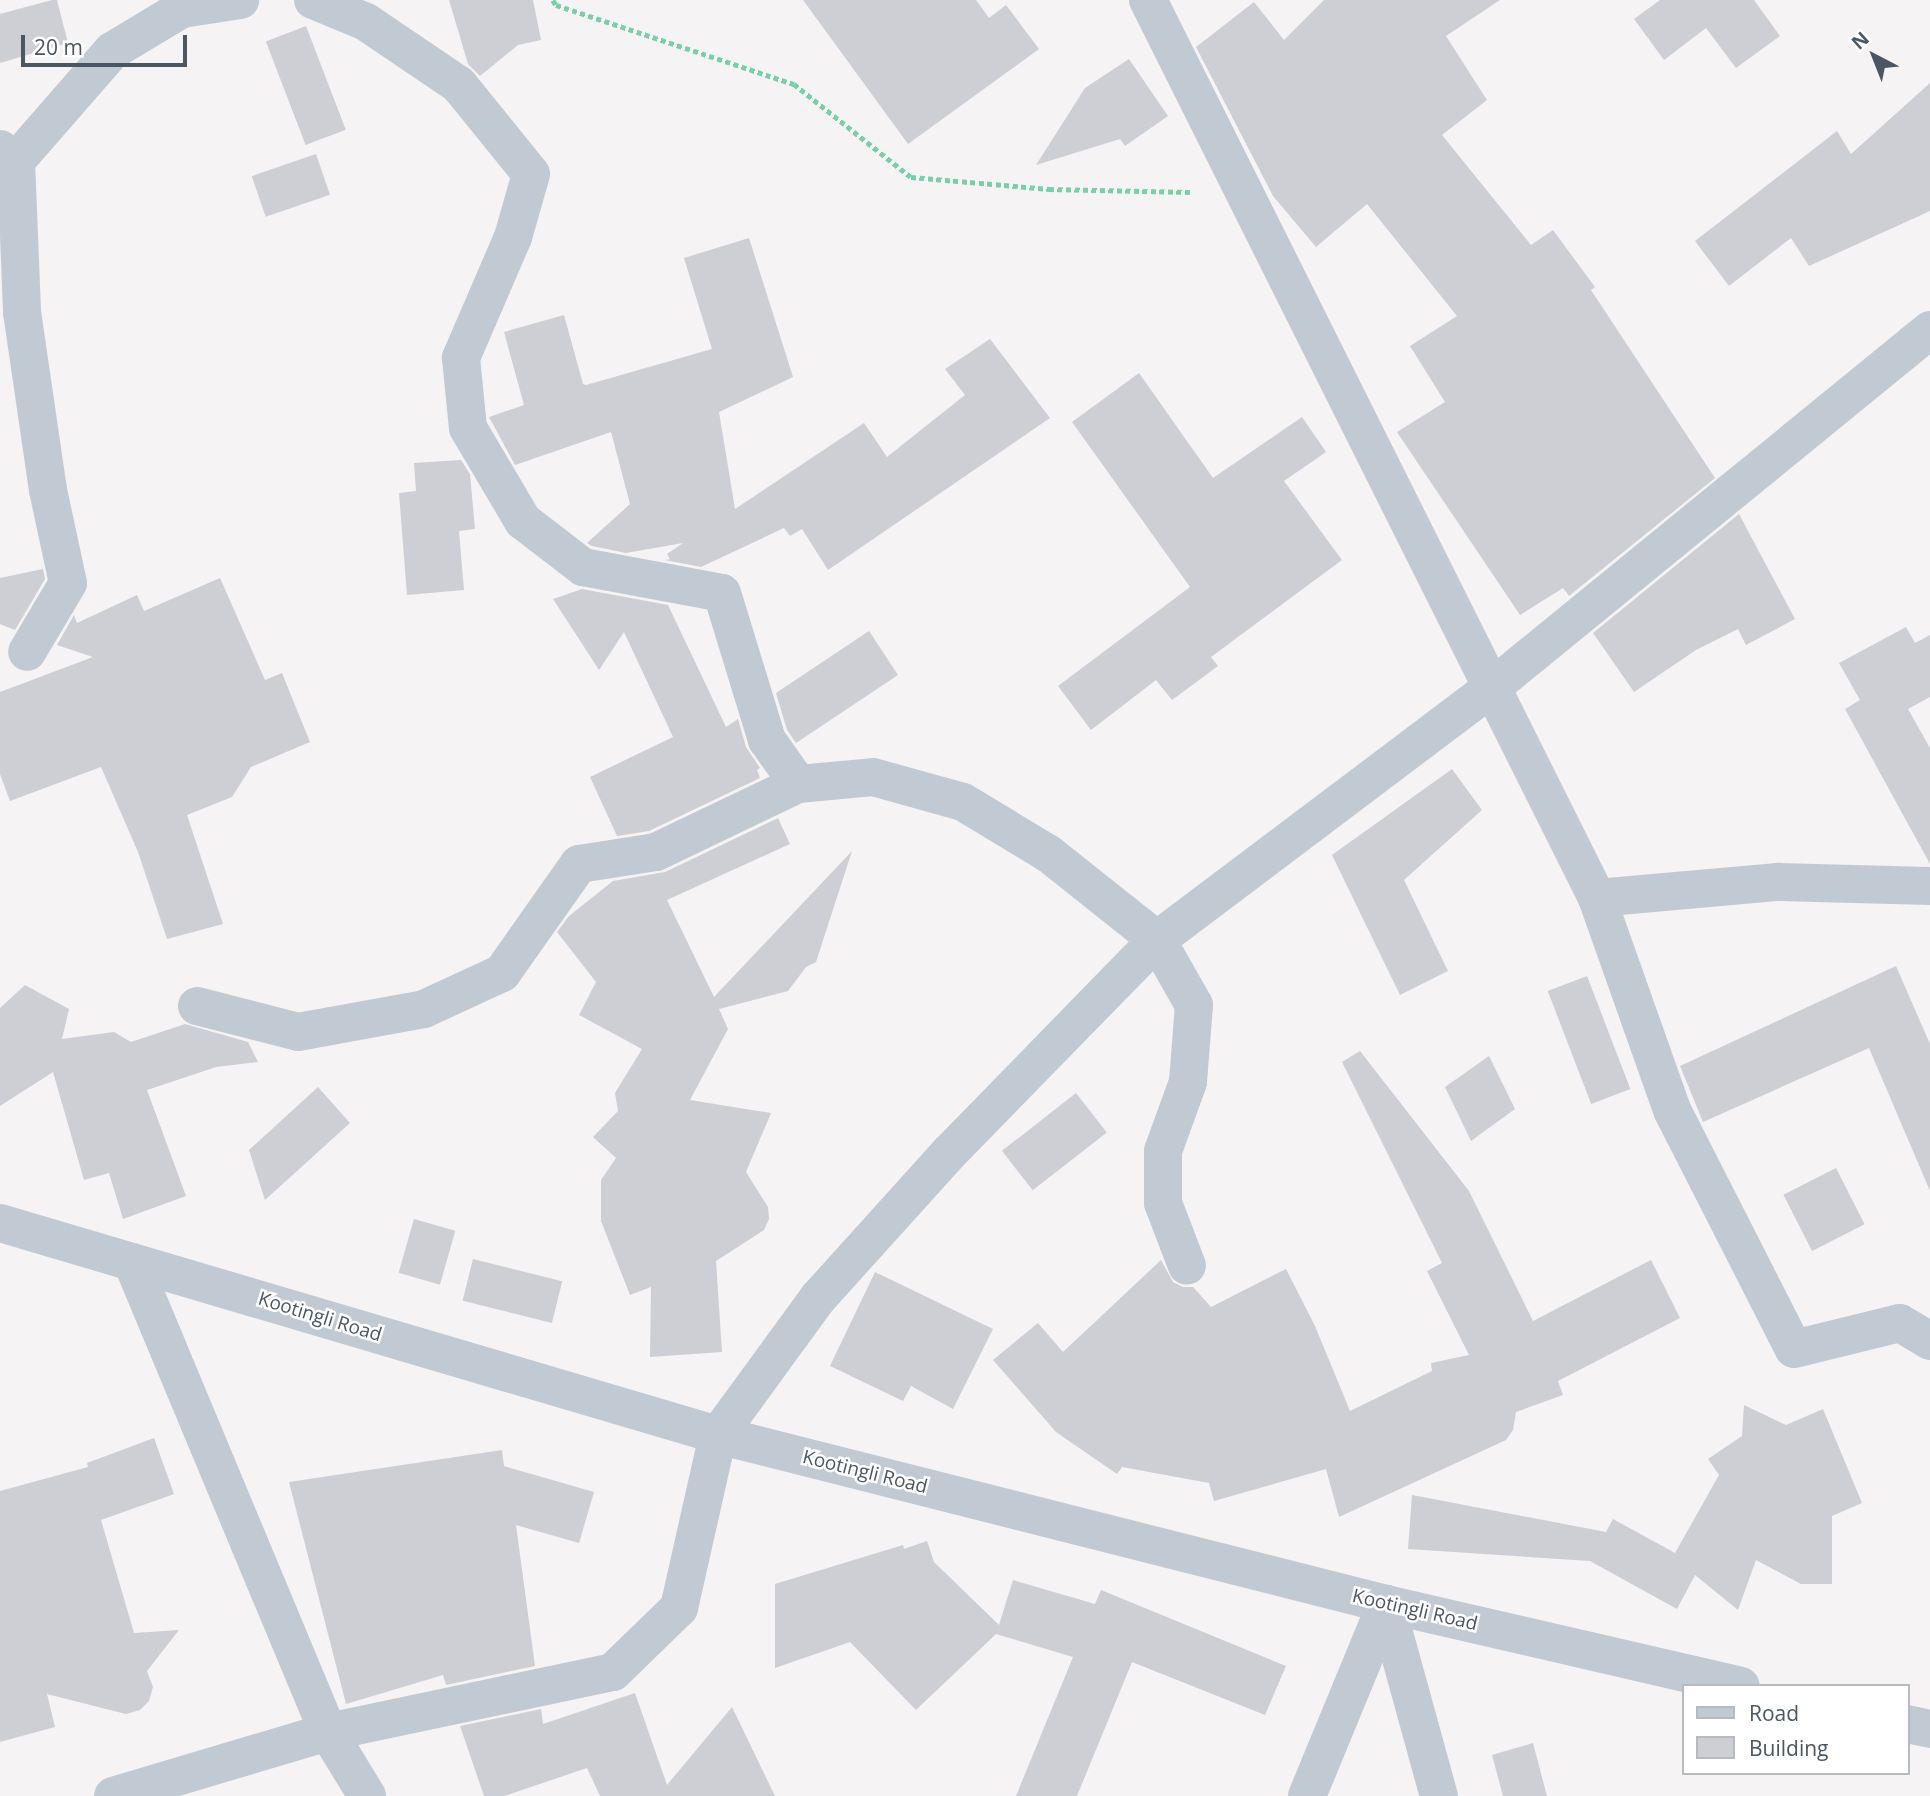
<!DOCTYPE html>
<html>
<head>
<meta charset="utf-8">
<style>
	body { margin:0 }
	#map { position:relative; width:1930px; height:1796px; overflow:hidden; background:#f5f3f3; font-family:"Open Sans",sans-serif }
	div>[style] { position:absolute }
	.building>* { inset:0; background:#cdcfd5; transform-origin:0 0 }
	.path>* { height:4.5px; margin-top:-2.25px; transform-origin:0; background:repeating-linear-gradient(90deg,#7ad0a6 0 5px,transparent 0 8.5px) }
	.minor>* { height:38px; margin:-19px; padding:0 19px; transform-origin:19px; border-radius:19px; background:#c1cad2 }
	.tertiary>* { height:38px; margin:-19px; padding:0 19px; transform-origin:19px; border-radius:19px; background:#c1cad2 }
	span { translate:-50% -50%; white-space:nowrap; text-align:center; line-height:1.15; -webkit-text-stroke:5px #fff; paint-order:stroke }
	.street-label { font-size:19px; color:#4a5661 }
	.legend { position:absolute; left:1682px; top:1684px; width:228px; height:91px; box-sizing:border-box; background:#fff; border:2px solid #b7bbc0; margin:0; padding:9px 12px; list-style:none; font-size:21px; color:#4a5661 }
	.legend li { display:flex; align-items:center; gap:14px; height:35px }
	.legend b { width:35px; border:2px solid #b7bbc0 }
	.north { position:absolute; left:1839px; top:21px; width:70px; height:70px; -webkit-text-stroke:5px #fff; paint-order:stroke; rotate:318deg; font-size:19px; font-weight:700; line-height:28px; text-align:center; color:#4a5661 }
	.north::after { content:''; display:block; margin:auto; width:24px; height:32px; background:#4a5661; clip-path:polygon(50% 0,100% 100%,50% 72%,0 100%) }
	.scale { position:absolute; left:21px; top:35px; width:166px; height:32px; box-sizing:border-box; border:4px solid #4a5661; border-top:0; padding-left:9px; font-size:21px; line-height:24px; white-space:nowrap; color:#4a5661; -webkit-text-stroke:5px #fff; paint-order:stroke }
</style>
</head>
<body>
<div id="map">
	<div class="building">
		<div style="clip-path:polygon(52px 0,57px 0,68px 43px,0 63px,0 14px)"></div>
		<div style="clip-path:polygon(449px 0,533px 0,541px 40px,518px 45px,480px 76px,468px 64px)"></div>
		<div style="clip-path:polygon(803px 0,976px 0,989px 18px,1006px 5px,1039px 49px,908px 144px)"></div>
		<div style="clip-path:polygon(1324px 0,1500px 0,1446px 36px,1487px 100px,1442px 135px,1531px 245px,1553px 230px,1595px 287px,1591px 290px,1715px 478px,1569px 596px,1563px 588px,1520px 615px,1397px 432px,1445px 402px,1410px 346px,1457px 316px,1367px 204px,1316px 247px,1273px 196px,1196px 47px,1254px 2px,1284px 40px)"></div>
		<div style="clip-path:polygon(1660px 0,1754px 0,1780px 36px,1736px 68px,1706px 28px,1664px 60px,1634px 19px)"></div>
		<div style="left:306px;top:26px;width:111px;height:43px;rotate:69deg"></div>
		<div style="clip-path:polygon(1129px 59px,1168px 116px,1125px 146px,1120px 139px,1036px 165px,1085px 88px)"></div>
		<div style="clip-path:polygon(1930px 83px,1930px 211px,1809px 266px,1791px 238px,1729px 286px,1695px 241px,1837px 131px,1851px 154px)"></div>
		<div style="left:316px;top:154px;width:43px;height:68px;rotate:71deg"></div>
		<div style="clip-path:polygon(749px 238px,793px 377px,719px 412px,735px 509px,864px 423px,887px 457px,965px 395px,945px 369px,990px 339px,1050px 418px,828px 570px,802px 529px,790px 536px,784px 528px,701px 567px,665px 560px,670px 559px,667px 554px,683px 543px,626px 553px,592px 546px,587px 543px,630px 504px,611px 432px,515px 465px,489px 417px,524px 405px,504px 332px,564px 315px,583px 384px,586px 385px,712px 349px,684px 258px)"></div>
		<div style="clip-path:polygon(1139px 373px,1213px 478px,1302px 417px,1326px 452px,1284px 481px,1342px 560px,1211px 657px,1218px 666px,1172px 700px,1156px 680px,1091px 730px,1058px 686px,1190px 587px,1072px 422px)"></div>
		<div style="clip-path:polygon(461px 460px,470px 474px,475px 529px,459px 531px,464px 590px,407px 595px,399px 493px,416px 491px,414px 463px)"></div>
		<div style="clip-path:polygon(1739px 514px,1795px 619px,1746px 645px,1738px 629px,1696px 650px,1634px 692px,1593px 633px)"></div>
		<div style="clip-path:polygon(43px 569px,45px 579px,15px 630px,0 624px,0 578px)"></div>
		<div style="clip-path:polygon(220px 578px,265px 680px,282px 673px,310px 742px,251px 767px,232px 797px,187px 815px,223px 924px,167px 939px,138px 852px,101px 767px,10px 801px,0 774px,0 692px,93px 657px,57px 645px,74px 615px,77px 623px,137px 595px,144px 611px)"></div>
		<div style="clip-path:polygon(582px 589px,668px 605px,726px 727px,738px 719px,746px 747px,760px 768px,757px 770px,760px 778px,649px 831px,617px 836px,590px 777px,673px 737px,624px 632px,599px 670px,553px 599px)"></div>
		<div style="clip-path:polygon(1906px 627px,1915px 643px,1930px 635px,1930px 697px,1908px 709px,1930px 748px,1930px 864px,1845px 709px,1860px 700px,1839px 663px)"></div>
		<div style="clip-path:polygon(869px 631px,898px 675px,796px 743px,787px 730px,776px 693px)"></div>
		<div style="clip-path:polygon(1452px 769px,1482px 810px,1404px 880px,1448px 971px,1400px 995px,1332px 855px)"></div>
		<div style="clip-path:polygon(778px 818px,790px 844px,667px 900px,714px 997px,852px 851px,816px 962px,806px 967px,788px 991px,719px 1009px,728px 1029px,690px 1100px,771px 1113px,746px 1172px,768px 1207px,769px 1219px,764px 1230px,716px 1261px,722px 1352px,650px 1357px,651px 1287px,630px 1295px,601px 1221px,601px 1180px,616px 1158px,593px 1137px,618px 1111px,615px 1093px,642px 1049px,579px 1015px,596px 982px,557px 932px,569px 916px,613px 881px,665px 872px)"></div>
		<div style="clip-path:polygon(1896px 966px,1930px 1044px,1930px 1191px,1869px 1048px,1703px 1122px,1680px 1066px)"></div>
		<div style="left:1587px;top:976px;width:121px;height:42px;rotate:69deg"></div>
		<div style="clip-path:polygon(25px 985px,69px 1009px,62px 1039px,114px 1032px,131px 1042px,185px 1024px,248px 1042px,258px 1062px,216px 1067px,147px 1090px,186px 1196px,123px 1219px,109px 1173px,84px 1180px,53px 1072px,0 1106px,0 1008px)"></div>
		<div style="clip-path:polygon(1360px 1051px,1469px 1191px,1533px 1321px,1651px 1260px,1680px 1318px,1558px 1381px,1563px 1395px,1516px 1412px,1513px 1430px,1506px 1440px,1339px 1517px,1326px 1469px,1214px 1501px,1209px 1483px,1122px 1467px,1117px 1474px,1056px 1432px,993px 1360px,1038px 1323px,1063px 1352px,1161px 1260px,1173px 1282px,1183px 1287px,1193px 1287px,1211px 1307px,1286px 1269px,1315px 1326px,1350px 1411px,1432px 1371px,1431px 1363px,1469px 1355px,1427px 1271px,1442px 1263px,1342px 1062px)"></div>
		<div style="clip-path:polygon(1489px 1056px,1515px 1109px,1471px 1141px,1445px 1087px)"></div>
		<div style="clip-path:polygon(318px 1087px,350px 1123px,265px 1200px,249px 1150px)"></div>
		<div style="left:1076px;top:1093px;width:50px;height:94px;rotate:52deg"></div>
		<div style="left:1836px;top:1168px;width:63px;height:59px;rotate:63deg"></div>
		<div style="left:414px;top:1219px;width:43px;height:56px;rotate:16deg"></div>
		<div style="left:473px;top:1259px;width:92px;height:43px;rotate:14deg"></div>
		<div style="clip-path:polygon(875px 1272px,993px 1329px,953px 1409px,911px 1386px,903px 1401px,830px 1366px)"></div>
		<div style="clip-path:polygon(1744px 1405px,1786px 1425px,1823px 1409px,1862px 1503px,1832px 1516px,1832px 1584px,1801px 1584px,1756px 1560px,1738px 1610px,1695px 1575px,1677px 1609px,1590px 1561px,1408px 1549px,1412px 1495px,1606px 1532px,1613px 1519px,1675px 1553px,1719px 1475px,1708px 1459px,1742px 1436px)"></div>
		<div style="clip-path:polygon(154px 1438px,174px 1494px,101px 1520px,134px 1633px,179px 1630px,147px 1671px,153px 1687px,149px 1701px,140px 1710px,126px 1714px,47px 1694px,55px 1727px,0 1742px,0 1491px,88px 1467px,87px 1463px)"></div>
		<div style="clip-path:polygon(502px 1450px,504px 1466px,594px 1492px,579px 1543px,516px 1525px,535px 1666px,446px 1685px,443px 1675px,346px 1704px,289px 1482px)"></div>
		<div style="clip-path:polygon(927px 1541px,934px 1562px,999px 1625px,1013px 1580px,1095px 1604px,1101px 1590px,1286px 1666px,1265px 1715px,1132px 1662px,1077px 1796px,1016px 1796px,1073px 1657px,996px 1634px,916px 1710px,850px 1642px,775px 1668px,775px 1584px,903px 1545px,904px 1549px)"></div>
		<div style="clip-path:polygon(635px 1693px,667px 1785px,732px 1707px,775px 1796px,600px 1796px,587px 1768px,504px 1796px,484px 1796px,460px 1726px,541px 1709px,543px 1724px)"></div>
		<div style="clip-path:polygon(1533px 1743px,1547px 1796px,1503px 1796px,1492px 1755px)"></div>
	</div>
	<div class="path">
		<div style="left:553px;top:0;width:6px;rotate:59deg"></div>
		<div style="left:556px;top:5px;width:251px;rotate:18.4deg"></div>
		<div style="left:794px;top:84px;width:149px;rotate:38.5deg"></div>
		<div style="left:911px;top:177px;width:139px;rotate:5deg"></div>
		<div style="left:1049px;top:189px;width:141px;rotate:1.2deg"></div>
	</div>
	<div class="minor">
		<div style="left:313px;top:0;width:57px;rotate:22.5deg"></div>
		<div style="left:366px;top:22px;width:112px;rotate:34.1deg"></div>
		<div style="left:459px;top:85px;width:114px;rotate:51deg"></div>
		<div style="left:531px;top:174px;width:66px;rotate:105.9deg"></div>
		<div style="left:513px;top:237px;width:132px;rotate:113.3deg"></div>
		<div style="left:461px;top:358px;width:70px;rotate:84.3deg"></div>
		<div style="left:468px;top:428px;width:108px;rotate:59.4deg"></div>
		<div style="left:523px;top:521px;width:76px;rotate:37.5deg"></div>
		<div style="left:583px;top:567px;width:141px;rotate:10.6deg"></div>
		<div style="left:722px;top:593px;width:154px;rotate:73deg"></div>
		<div style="left:767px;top:740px;width:54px;rotate:54.8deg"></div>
		<div style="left:798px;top:784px;width:75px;rotate:-5.3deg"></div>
		<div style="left:873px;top:777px;width:93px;rotate:15.5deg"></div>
		<div style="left:963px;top:802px;width:100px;rotate:31.2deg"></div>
		<div style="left:1049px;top:854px;width:138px;rotate:38.5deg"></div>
		<div style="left:1157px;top:940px;width:75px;rotate:60.4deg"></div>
		<div style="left:1194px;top:1005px;width:77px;rotate:94.5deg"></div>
		<div style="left:1188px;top:1082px;width:73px;rotate:109.9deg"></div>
		<div style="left:1163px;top:1151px;width:52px;rotate:90deg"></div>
		<div style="left:1163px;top:1203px;width:67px;rotate:69.1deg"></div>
		<div style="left:1148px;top:0;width:1004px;rotate:63.43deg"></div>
		<div style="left:1597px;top:898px;width:225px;rotate:70.5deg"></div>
		<div style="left:1672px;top:1110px;width:268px;rotate:63deg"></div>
		<div style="left:1794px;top:1349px;width:109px;rotate:-13.8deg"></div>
		<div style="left:1900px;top:1323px;width:35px;rotate:31deg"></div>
		<div style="left:0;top:149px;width:20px;rotate:37deg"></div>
		<div style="left:16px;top:161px;width:146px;rotate:-48.9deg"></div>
		<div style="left:112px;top:51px;width:82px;rotate:-31deg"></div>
		<div style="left:182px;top:9px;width:59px;rotate:-8.8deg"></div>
		<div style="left:16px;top:161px;width:151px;rotate:87.7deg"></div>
		<div style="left:22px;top:312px;width:180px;rotate:81.7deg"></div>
		<div style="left:48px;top:490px;width:95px;rotate:77.9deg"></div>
		<div style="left:68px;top:583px;width:80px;rotate:120.7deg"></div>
		<div style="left:1597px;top:898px;width:182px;rotate:-5.1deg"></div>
		<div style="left:1778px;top:882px;width:152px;rotate:1.5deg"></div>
		<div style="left:197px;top:1006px;width:104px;rotate:14.4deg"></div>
		<div style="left:298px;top:1032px;width:128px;rotate:-10.3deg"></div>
		<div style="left:424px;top:1009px;width:86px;rotate:-24.8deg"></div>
		<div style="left:502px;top:973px;width:133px;rotate:-54.8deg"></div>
		<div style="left:579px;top:864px;width:78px;rotate:-8.9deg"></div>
		<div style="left:656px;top:852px;width:157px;rotate:-25.6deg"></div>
		<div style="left:132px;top:1262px;width:509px;rotate:67.36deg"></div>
		<div style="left:328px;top:1732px;width:75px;rotate:58.6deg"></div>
		<div style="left:113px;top:1796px;width:224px;rotate:-16.6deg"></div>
		<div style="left:328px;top:1732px;width:291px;rotate:-11.9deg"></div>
		<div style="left:613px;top:1672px;width:92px;rotate:-44.1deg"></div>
		<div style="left:679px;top:1608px;width:177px;rotate:-77.3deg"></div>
		<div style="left:718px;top:1435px;width:170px;rotate:-53.9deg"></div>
		<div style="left:818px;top:1298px;width:198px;rotate:-47.9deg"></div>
		<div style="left:951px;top:1151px;width:295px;rotate:-45.7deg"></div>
		<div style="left:1157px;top:940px;width:417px;rotate:-37deg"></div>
		<div style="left:1490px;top:689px;width:568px;rotate:-39.21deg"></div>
		<div style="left:1307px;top:1796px;width:208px;rotate:-67.6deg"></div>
		<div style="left:1386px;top:1604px;width:199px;rotate:74.6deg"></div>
	</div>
	<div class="tertiary">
		<div style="left:0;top:1223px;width:749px;rotate:16.45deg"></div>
		<div style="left:718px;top:1435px;width:689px;rotate:14.2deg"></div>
		<div style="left:1386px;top:1604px;width:364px;rotate:13deg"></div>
		<div style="left:1907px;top:1724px;width:24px;rotate:12deg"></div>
	</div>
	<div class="street-label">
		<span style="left:320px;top:1317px;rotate:17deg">Kootingli Road</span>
		<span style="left:865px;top:1472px;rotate:14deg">Kootingli Road</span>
		<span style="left:1415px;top:1610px;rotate:13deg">Kootingli Road</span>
	</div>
	<ul class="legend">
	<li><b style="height:9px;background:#c1cad2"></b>Road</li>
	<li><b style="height:19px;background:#cdcfd5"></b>Building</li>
	</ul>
	<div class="north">N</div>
	<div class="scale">20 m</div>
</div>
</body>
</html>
